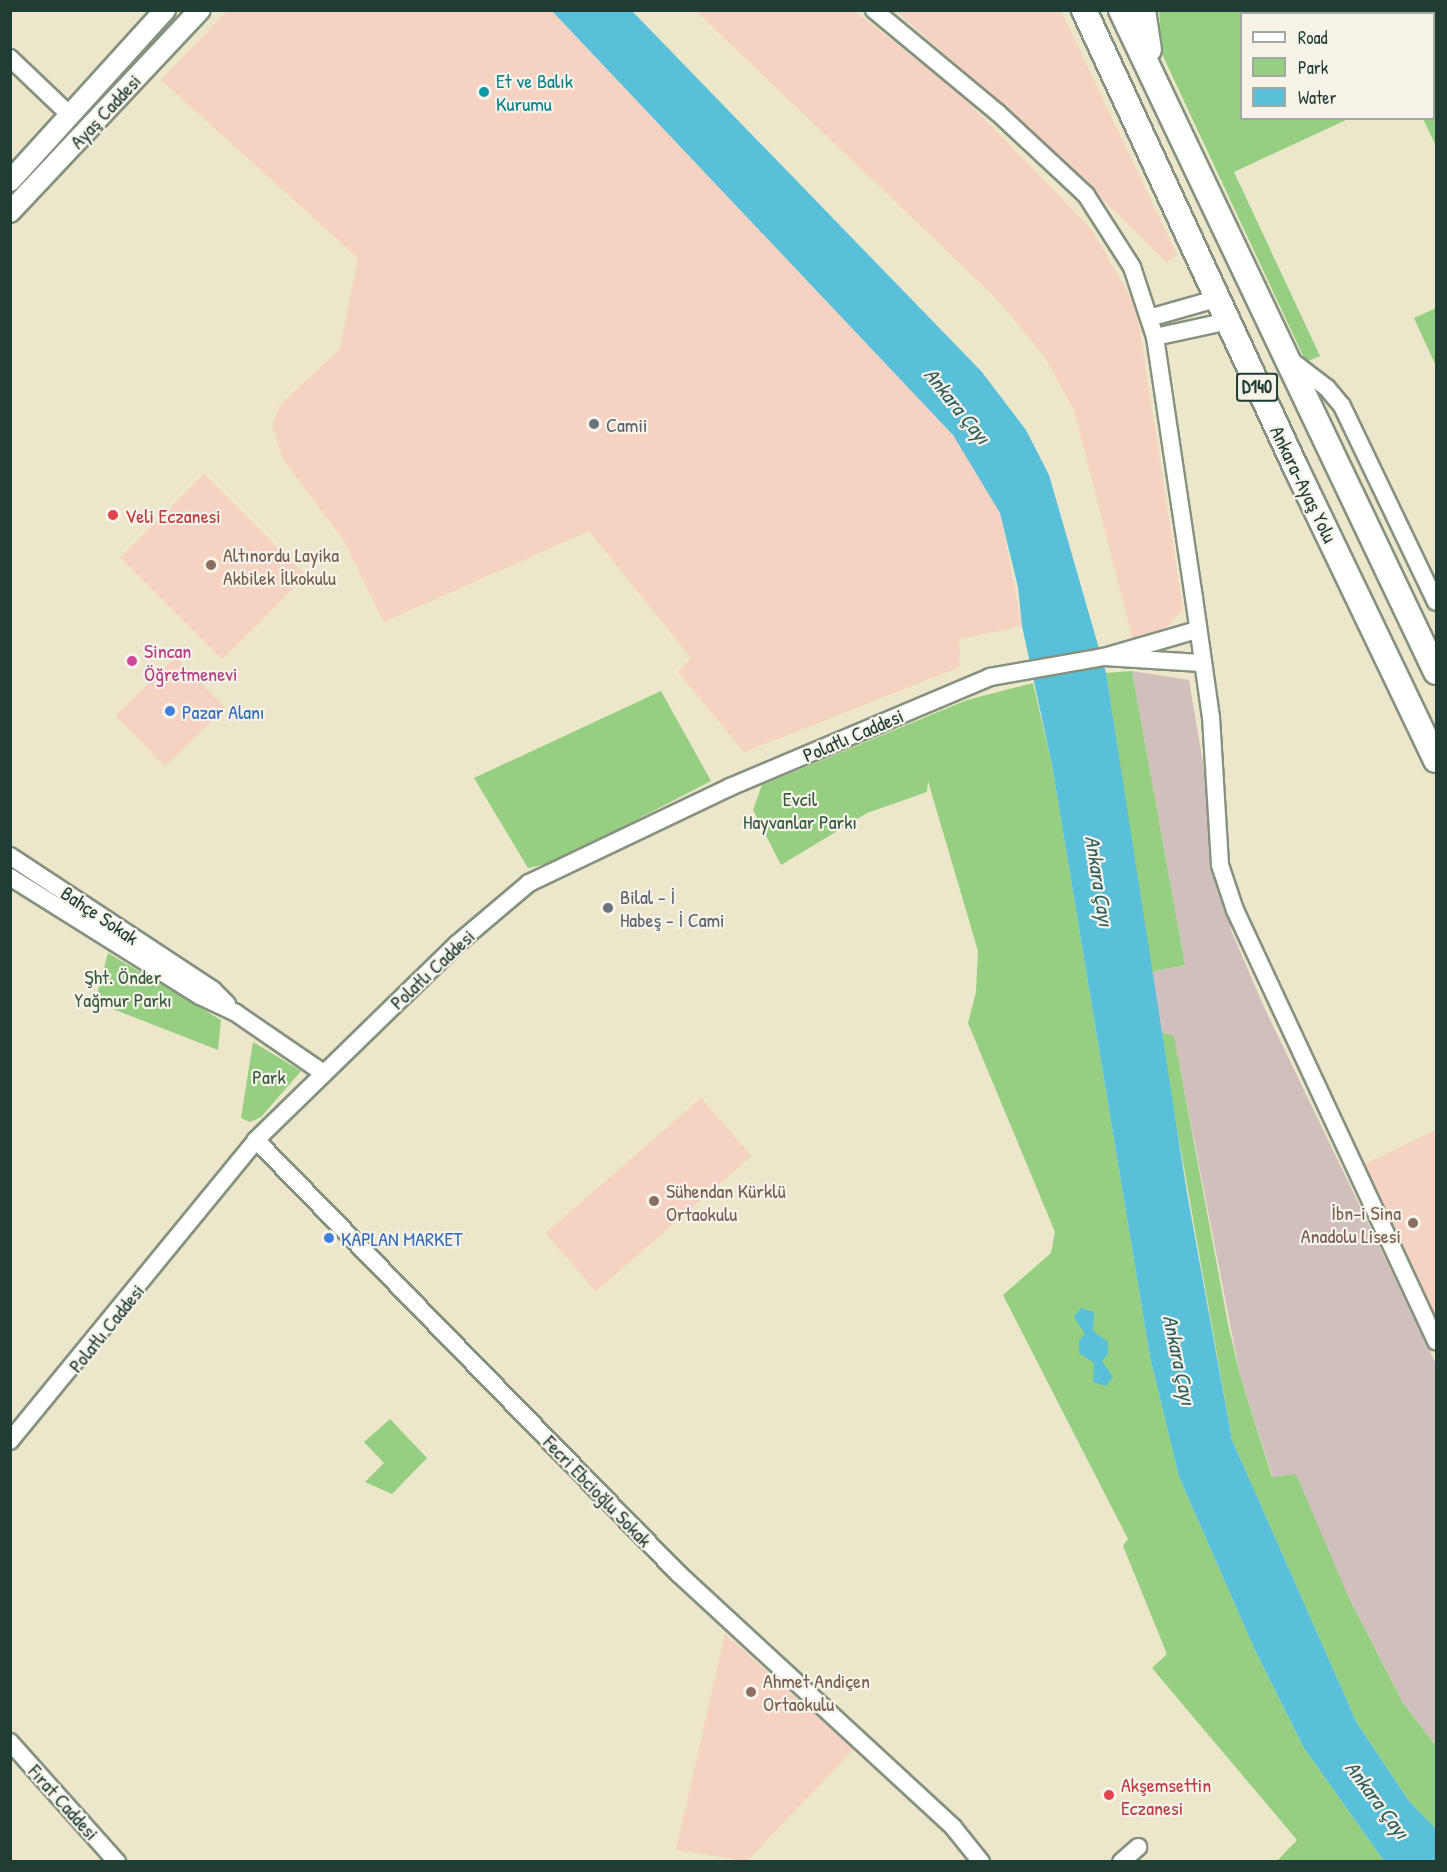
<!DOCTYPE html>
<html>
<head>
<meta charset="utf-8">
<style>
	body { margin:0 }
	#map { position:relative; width:1447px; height:1872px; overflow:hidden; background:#ece6cb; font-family:"Patrick Hand",sans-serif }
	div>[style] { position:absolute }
	.built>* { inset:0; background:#f5d2c2; transform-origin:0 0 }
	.industrial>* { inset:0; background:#d1bfbd }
	.green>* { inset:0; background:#96cf82 }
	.water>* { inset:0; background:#5abfd8 }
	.roads { filter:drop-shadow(2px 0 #869280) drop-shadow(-2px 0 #869280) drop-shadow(0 2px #869280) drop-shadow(0 -2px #869280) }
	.minor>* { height:16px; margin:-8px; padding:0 8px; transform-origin:8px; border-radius:8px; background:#fff }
	.major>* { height:20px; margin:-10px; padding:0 10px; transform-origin:10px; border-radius:10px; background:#fff }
	.highway>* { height:24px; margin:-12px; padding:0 12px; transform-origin:12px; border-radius:12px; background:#fff }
	.dots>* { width:16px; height:16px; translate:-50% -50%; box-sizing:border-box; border:3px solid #f7f3e8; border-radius:50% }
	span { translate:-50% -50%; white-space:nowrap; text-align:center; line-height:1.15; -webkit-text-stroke:4.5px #f7f3e8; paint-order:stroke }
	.shield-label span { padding:2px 4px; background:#f7f3e8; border:2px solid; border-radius:4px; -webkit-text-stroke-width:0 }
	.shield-label { font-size:18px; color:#1f3d34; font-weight:700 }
	.culture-label { font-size:20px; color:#0d838f }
	.left { translate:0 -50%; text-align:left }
	.street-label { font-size:20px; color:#1f3d34 }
	.worship-label { font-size:20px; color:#5b616d }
	.health-label { font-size:20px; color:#be3a42 }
	.education-label { font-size:20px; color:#785e54 }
	.right { translate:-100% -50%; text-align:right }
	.hotel-label { font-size:20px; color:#b23c85 }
	.shop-label { font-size:20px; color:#366cbe }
	.park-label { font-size:20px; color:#375a44 }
	.water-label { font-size:21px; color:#2e5e5d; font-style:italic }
	.frame { position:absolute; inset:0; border:12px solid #1f3d34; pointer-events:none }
	.legend { position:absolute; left:1240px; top:12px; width:195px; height:108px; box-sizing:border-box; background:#f7f3e8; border:2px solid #a1aaa0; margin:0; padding:8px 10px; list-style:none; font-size:18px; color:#1f3d34 }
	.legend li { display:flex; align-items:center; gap:12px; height:30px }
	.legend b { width:30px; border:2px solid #a1aaa0 }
</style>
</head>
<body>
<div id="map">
	<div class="built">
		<div style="clip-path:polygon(227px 11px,552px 11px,953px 435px,1000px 513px,1022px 626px,959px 639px,960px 667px,744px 752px,678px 672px,691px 658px,589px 531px,384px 622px,344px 541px,283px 459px,272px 425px,280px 405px,340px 349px,358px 258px,161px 80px)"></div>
		<div style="clip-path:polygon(696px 11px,855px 11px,960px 94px,1092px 230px,1136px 307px,1183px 609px,1165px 629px,1133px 640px,1074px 410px,1044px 356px,996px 298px)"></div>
		<div style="clip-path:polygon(896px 11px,1061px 11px,1177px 255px,1166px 262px,1044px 142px)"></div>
		<div style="left:204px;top:474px;width:144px;height:118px;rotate:45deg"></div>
		<div style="left:176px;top:657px;width:71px;height:84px;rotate:46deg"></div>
		<div style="left:701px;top:1098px;width:77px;height:206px;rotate:49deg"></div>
		<div style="clip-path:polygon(1436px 1130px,1436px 1322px,1361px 1166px)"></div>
		<div style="clip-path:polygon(725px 1634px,854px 1749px,747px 1861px,676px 1850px)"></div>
	</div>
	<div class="industrial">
		<div style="clip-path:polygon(1132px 671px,1189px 680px,1231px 930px,1264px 1007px,1436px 1364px,1436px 1746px,1403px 1703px,1348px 1596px,1273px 1478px,1240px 1375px,1174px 1037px,1160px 1032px,1151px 972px,1185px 965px)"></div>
	</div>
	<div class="green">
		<div style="clip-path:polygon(1159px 10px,1436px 11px,1436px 146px,1423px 119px,1434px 118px,1434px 14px,1242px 14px,1242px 118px,1348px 119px,1234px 172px,1320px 356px,1306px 362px,1162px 54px)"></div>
		<div style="clip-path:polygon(1436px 308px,1436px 366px,1414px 318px)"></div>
		<div style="clip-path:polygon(1132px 671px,1185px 965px,1151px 972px,1106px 673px)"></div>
		<div style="clip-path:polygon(1033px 683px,1052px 765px,1150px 1357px,1179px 1477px,1255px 1650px,1304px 1748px,1384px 1861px,1277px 1861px,1297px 1840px,1152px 1668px,1167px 1654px,1123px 1546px,1128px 1539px,1003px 1295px,1051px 1253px,1055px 1232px,968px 1023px,976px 992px,978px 951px,928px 781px,927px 792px,867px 813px,781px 865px,753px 810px,762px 785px,967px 700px)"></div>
		<div style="clip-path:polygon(661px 691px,711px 781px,555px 862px,528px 868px,474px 778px)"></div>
		<div style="clip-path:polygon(108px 953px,221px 1020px,218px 1050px,95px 1002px)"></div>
		<div style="clip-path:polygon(1160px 1032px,1174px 1036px,1228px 1324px,1240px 1375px,1272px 1477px,1296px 1474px,1348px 1596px,1403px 1703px,1436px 1746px,1436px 1829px,1409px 1801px,1357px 1723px,1232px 1440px)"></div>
		<div style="clip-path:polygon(253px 1042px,301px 1071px,261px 1117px,250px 1122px,241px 1118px)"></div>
		<div style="clip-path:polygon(390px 1419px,427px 1458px,392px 1494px,365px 1482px,384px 1463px,364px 1442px)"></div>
	</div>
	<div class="water">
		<div style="clip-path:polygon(552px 11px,632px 11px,981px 371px,1026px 430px,1049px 475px,1106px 673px,1187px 1193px,1232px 1440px,1357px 1723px,1409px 1801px,1436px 1829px,1436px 1861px,1384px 1861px,1304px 1748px,1255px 1650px,1179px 1477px,1150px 1357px,1052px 765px,1022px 626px,1018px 587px,1000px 513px,953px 435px)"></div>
		<div style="clip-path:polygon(1081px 1308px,1094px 1312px,1093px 1331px,1108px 1342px,1108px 1354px,1102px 1361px,1113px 1377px,1106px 1386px,1093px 1382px,1094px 1363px,1079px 1353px,1079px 1341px,1085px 1334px,1074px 1317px)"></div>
	</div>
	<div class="roads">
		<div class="minor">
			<div style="left:874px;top:10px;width:160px;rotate:39.7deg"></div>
			<div style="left:997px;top:112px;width:122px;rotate:43deg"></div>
			<div style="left:1086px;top:195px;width:85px;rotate:57.4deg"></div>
			<div style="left:1132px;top:267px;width:74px;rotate:71.8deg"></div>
			<div style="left:1155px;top:337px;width:264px;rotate:81.5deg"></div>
			<div style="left:1194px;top:598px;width:120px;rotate:81.9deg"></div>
			<div style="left:1211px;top:717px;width:148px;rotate:86.5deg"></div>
			<div style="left:1220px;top:865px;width:47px;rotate:71.6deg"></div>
			<div style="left:1235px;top:910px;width:476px;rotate:65deg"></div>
			<div style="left:10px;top:58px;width:84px;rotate:43.6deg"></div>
			<div style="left:1149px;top:318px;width:73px;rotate:-15.9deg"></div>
			<div style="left:1155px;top:337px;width:76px;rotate:-12.2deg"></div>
			<div style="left:1288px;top:358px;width:49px;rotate:37.6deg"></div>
			<div style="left:1327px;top:388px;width:23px;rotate:50deg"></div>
			<div style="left:1342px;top:406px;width:217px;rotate:64.4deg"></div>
			<div style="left:1104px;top:657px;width:97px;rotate:3.5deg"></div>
			<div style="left:10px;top:856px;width:243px;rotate:33.4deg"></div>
			<div style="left:213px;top:990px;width:20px;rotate:45deg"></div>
			<div style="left:10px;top:877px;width:224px;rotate:32.1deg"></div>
			<div style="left:200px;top:996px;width:40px;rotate:25deg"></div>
			<div style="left:236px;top:1013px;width:104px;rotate:34.5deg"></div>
			<div style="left:256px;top:1140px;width:606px;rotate:45.74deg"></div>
			<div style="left:679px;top:1574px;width:373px;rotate:42.7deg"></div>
			<div style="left:953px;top:1827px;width:45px;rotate:51.3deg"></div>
			<div style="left:10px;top:1441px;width:389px;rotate:-50.7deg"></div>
			<div style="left:256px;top:1140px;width:281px;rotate:-44.3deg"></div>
			<div style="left:457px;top:944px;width:94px;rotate:-40.3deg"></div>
			<div style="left:529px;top:883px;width:223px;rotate:-25.5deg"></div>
			<div style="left:730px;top:787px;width:282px;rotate:-22.9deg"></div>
			<div style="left:990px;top:677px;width:116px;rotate:-10deg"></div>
			<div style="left:1104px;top:657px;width:97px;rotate:-16.2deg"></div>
			<div style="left:10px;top:1742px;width:161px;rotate:48.3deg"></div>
			<div style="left:1121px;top:1862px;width:23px;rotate:-41deg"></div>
		</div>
		<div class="major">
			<div style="left:10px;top:181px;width:231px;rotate:-47.8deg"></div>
			<div style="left:10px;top:212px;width:277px;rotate:-46.8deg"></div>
		</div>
		<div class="highway">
			<div style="left:1084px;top:10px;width:502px;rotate:65.17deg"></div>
			<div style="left:1295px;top:466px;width:326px;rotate:64.4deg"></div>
			<div style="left:1121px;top:10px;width:733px;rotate:64.55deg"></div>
			<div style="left:1143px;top:10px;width:40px;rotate:81.5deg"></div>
		</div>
	</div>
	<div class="dots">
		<div style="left:484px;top:92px;background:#0f9aa8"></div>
		<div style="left:594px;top:424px;background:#6b7280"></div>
		<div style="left:113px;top:515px;background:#e0444e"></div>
		<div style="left:211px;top:565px;background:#8d6e63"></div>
		<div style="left:132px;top:661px;background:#d1479c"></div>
		<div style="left:170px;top:711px;background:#3f7fe0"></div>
		<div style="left:608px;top:908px;background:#6b7280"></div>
		<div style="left:654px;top:1201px;background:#8d6e63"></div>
		<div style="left:1413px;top:1223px;background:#8d6e63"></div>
		<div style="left:329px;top:1238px;background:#3f7fe0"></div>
		<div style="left:751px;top:1692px;background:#8d6e63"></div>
		<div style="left:1109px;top:1795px;background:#e0444e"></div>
	</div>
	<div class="shield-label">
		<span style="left:1257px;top:387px">D140</span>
	</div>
	<div class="culture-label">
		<span class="left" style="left:496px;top:92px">Et ve Balık<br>Kurumu</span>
	</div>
	<div class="street-label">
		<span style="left:105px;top:111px;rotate:-47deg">Ayaş Caddesi</span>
		<span style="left:1304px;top:484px;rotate:64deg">Ankara-Ayaş Yolu</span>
		<span style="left:853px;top:735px;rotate:-23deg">Polatlı Caddesi</span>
		<span style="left:100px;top:915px;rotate:34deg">Bahçe Sokak</span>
		<span style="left:432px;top:969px;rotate:-43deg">Polatlı Caddesi</span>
		<span style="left:106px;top:1328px;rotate:-51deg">Polatlı Caddesi</span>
		<span style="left:598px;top:1491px;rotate:46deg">Fecri Ebcioğlu Sokak</span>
		<span style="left:64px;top:1802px;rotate:48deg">Fırat Caddesi</span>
	</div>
	<div class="worship-label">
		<span class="left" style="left:606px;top:424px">Camii</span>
		<span class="left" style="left:620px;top:908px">Bilal - İ<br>Habeş - İ Cami</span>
	</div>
	<div class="health-label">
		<span class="left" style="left:125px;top:515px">Veli Eczanesi</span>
		<span class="left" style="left:1121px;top:1796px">Akşemsettin<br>Eczanesi</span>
	</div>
	<div class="education-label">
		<span class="left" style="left:223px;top:566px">Altınordu Layika<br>Akbilek İlkokulu</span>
		<span class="left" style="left:666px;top:1202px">Sühendan Kürklü<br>Ortaokulu</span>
		<span class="right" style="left:1401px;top:1224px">İbn-i Sina<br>Anadolu Lisesi</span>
		<span class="left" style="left:763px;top:1692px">Ahmet Andiçen<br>Ortaokulu</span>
	</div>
	<div class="hotel-label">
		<span class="left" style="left:144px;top:662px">Sincan<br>Öğretmenevi</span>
	</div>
	<div class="shop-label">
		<span class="left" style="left:182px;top:711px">Pazar Alanı</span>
		<span class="left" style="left:341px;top:1238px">KAPLAN MARKET</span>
	</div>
	<div class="park-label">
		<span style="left:800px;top:810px">Evcil<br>Hayvanlar Parkı</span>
		<span style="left:123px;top:988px">Şht. Önder<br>Yağmur Parkı</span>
		<span style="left:269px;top:1076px">Park</span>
	</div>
	<div class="water-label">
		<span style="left:957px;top:406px;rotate:51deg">Ankara Çayı</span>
		<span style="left:1099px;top:881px;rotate:81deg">Ankara Çayı</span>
		<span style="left:1179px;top:1360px;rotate:78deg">Ankara Çayı</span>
		<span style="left:1377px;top:1800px;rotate:53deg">Ankara Çayı</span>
	</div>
	<div class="frame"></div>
	<ul class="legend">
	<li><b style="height:8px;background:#fff"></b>Road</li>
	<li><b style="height:16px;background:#96cf82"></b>Park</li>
	<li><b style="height:16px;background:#5abfd8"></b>Water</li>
	</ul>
</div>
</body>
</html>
